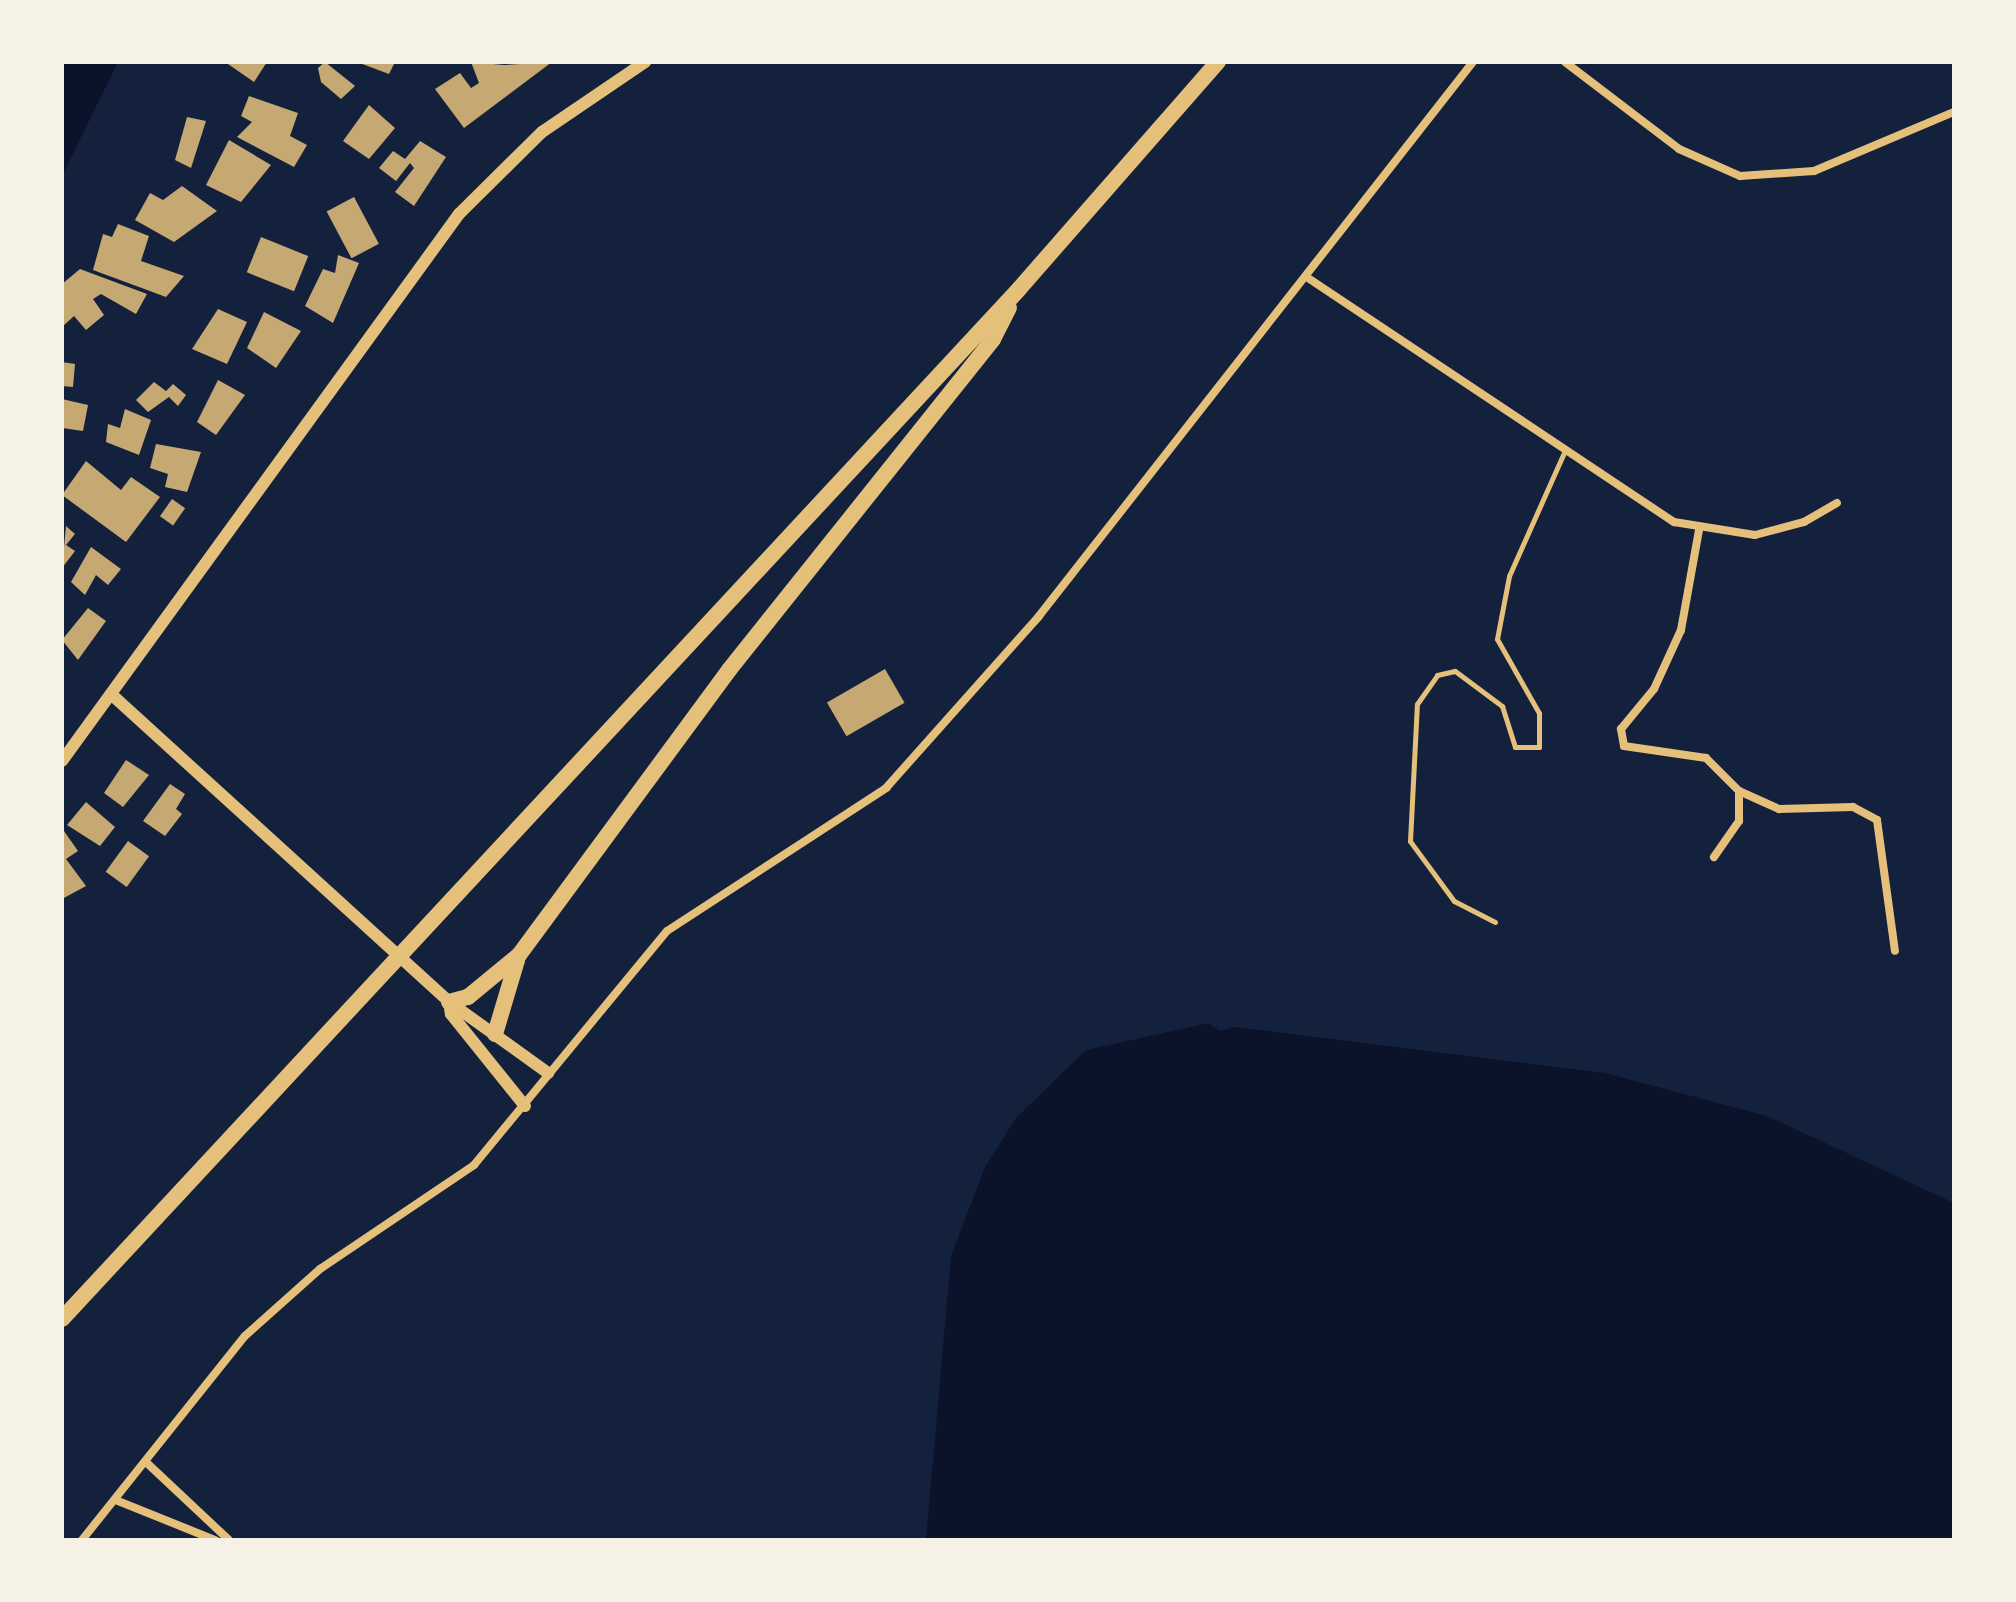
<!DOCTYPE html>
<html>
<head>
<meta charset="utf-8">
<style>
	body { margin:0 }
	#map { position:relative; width:2016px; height:1602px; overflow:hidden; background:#14213d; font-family:Arial,sans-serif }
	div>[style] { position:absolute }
	.water>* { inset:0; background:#0b132b }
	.building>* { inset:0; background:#c6a872; transform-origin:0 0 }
	.service>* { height:5px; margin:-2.5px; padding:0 2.5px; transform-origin:2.5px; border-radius:2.5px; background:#e5c07b }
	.minor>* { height:8px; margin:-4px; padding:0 4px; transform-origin:4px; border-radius:4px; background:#e5c07b }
	.tertiary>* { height:12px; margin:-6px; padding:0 6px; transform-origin:6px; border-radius:6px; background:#e5c07b }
	.trunk>* { height:16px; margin:-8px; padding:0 8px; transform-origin:8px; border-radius:8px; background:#e5c07b }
	span { translate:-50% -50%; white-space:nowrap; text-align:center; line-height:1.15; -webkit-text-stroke:6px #f6f1e7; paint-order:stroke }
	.frame { position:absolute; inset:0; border:64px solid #f6f1e7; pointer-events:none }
</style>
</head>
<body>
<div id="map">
	<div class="water">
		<div style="clip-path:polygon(62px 62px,118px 62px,62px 176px)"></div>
		<div style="clip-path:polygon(1209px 1023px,1220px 1031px,1235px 1027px,1605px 1073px,1767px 1116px,1954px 1203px,1954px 1540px,926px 1540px,951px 1256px,985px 1167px,1016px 1118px,1086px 1050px)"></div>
	</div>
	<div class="building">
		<div style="clip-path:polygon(225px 62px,267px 62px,254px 82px)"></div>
		<div style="clip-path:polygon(325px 62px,355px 86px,341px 99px,321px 82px,318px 68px)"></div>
		<div style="clip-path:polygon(357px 62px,395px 62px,389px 74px)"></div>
		<div style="clip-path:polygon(471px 62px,504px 65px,552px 62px,464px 128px,435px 89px,460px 73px,471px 88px,479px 83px)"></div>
		<div style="clip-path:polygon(249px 96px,298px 113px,290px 136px,307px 145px,294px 167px,237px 137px,252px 122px,241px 116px)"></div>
		<div style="clip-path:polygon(369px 105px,395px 128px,369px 159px,343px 141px)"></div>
		<div style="clip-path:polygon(187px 117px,206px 121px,191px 168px,175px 160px)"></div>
		<div style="clip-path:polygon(229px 140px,271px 165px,241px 202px,206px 185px)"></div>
		<div style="clip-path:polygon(420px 141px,446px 157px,414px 206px,395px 192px,414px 168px,410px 163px,396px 181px,379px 168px,393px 151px,405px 159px)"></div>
		<div style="clip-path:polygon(182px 186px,217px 211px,174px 242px,135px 220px,150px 193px,163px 200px)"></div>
		<div style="left:354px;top:197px;width:53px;height:31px;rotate:62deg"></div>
		<div style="clip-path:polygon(118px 224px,149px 236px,141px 261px,184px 276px,166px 297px,93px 270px,103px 234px,112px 237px)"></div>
		<div style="left:261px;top:237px;width:51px;height:38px;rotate:22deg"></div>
		<div style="clip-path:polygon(338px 255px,359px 263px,333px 323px,305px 306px,323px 269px,335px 273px)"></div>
		<div style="clip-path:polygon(80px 269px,147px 294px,136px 314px,101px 294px,93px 299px,104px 315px,86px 330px,74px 316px,62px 327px,62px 284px)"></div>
		<div style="clip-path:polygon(218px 309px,247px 322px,227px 364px,192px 349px)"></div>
		<div style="clip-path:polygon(264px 312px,301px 331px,276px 368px,247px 348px)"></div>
		<div style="clip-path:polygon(62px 362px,75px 364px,73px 387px,62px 386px)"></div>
		<div style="clip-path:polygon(218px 380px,245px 395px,216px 435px,197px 422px)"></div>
		<div style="clip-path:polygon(154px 382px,166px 391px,173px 384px,186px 395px,178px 406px,169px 397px,148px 412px,136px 400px)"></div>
		<div style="clip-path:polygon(62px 399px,88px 405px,83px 431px,62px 428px)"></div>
		<div style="clip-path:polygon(125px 409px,151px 420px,139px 455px,106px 442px,108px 424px,120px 428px)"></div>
		<div style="clip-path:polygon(156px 444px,201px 452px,187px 492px,165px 487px,168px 474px,150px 468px)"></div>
		<div style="clip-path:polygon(86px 461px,121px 490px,131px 477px,160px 497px,126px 542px,62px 495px)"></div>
		<div style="left:172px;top:499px;width:16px;height:21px;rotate:35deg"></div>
		<div style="clip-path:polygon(66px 526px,75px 534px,66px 545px,75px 551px,62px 568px)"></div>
		<div style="clip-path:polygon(91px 547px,121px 569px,108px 585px,96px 575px,85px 595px,71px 582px)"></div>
		<div style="clip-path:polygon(88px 608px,106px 621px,78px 660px,62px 640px)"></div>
		<div style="left:885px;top:669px;width:39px;height:67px;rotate:60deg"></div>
		<div style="clip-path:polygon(126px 760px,149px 775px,123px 807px,104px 793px)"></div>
		<div style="clip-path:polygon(170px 784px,185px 794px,176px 809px,182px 814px,165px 836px,143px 821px)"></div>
		<div style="clip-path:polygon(86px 802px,115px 827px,100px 846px,67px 825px)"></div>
		<div style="clip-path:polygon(64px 831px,78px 851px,66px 859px,86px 886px,62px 899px)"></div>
		<div style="left:128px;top:841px;width:26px;height:38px;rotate:36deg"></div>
	</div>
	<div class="service">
		<div style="left:1495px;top:922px;width:46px;rotate:-152.9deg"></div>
		<div style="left:1454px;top:901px;width:74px;rotate:-126.3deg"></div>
		<div style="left:1410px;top:841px;width:137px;rotate:-87.1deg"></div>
		<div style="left:1417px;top:704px;width:35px;rotate:-55deg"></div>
		<div style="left:1437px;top:675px;width:18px;rotate:-13deg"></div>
		<div style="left:1455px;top:671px;width:59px;rotate:36.7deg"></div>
		<div style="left:1502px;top:706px;width:43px;rotate:72.4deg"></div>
		<div style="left:1515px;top:747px;width:24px"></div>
		<div style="left:1539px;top:747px;width:34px;rotate:-90deg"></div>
		<div style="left:1539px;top:713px;width:85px;rotate:-119.6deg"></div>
		<div style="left:1497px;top:639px;width:64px;rotate:-79.2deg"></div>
		<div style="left:1509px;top:576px;width:138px;rotate:-66deg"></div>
	</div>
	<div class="minor">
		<div style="left:1565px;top:62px;width:143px;rotate:37.3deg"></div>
		<div style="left:1679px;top:149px;width:67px;rotate:23.9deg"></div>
		<div style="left:1740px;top:176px;width:74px;rotate:-3.9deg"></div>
		<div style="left:1814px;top:171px;width:152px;rotate:-22.9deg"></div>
		<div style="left:1308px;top:278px;width:440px;rotate:33.7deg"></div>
		<div style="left:1674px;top:522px;width:82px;rotate:9.1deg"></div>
		<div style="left:1755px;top:535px;width:51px;rotate:-14.9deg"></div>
		<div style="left:1804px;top:522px;width:38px;rotate:-30deg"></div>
		<div style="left:1699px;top:530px;width:102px;rotate:100.2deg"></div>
		<div style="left:1681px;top:630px;width:65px;rotate:114.6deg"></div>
		<div style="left:1654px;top:689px;width:52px;rotate:129.5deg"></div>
		<div style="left:1621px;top:729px;width:17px;rotate:80deg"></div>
		<div style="left:1624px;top:746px;width:83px;rotate:8.3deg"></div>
		<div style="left:1706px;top:758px;width:47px;rotate:45deg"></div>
		<div style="left:1739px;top:791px;width:30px;rotate:90deg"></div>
		<div style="left:1739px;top:821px;width:44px;rotate:124.8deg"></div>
		<div style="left:1739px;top:791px;width:44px;rotate:24.2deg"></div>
		<div style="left:1779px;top:809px;width:74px;rotate:-1.5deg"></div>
		<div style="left:1853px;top:807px;width:27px;rotate:28deg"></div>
		<div style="left:1877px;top:820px;width:132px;rotate:82.2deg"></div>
		<div style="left:148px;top:1464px;width:111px;rotate:43.2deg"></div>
		<div style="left:118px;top:1501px;width:105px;rotate:21.9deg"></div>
		<div style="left:82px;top:1540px;width:261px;rotate:-51.4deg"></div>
		<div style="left:245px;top:1336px;width:101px;rotate:-41.8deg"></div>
		<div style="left:320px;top:1269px;width:186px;rotate:-34deg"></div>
		<div style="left:474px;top:1165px;width:303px;rotate:-50.5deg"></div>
		<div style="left:667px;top:931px;width:262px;rotate:-33.1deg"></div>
		<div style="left:886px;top:788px;width:230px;rotate:-48.3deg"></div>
		<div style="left:1039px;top:616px;width:704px;rotate:-51.93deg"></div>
	</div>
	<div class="tertiary">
		<div style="left:111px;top:694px;width:457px;rotate:42.3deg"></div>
		<div style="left:449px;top:1002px;width:122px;rotate:35.6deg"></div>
		<div style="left:62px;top:761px;width:676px;rotate:-54.03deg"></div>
		<div style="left:459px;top:214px;width:117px;rotate:-44.7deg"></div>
		<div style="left:542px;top:132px;width:125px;rotate:-34.2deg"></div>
		<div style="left:449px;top:1002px;width:12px;rotate:81deg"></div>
		<div style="left:451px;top:1014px;width:118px;rotate:51.2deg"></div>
	</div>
	<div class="trunk">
		<div style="left:449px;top:1002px;width:20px;rotate:-15deg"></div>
		<div style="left:468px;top:997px;width:66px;rotate:-39.5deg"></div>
		<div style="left:519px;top:955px;width:354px;rotate:-53.6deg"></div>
		<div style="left:729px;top:670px;width:423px;rotate:-51.4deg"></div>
		<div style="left:993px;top:339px;width:35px;rotate:-63deg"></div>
		<div style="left:495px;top:1034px;width:77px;rotate:-73.4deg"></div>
		<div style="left:62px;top:1319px;width:1406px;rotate:-47.1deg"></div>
		<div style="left:1019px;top:289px;width:302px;rotate:-48.8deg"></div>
	</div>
	<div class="frame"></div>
</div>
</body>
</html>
